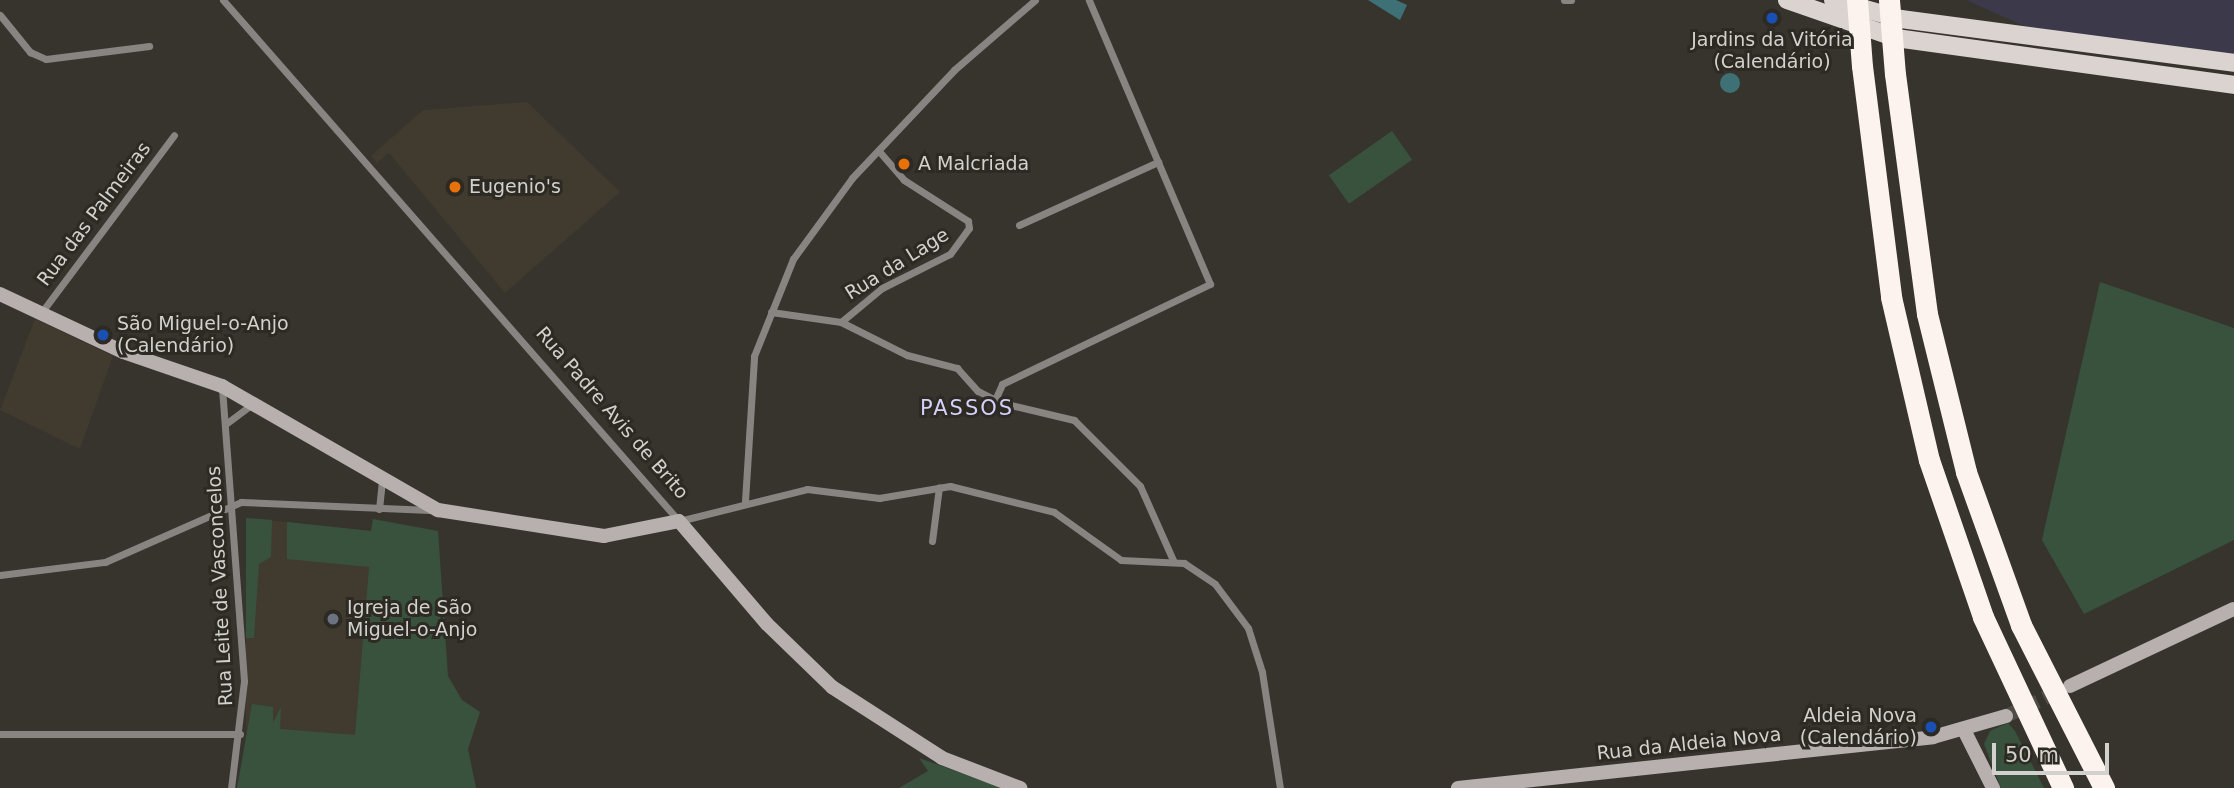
<!DOCTYPE html>
<html>
<head>
<meta charset="utf-8">
<style>
	body { margin:0 }
	#map { position:relative; width:2234px; height:788px; overflow:hidden; background:#37342d; font-family:"DejaVu Sans",sans-serif }
	div>[style] { position:absolute }
	.built>* { inset:0; background:#403b2e }
	.industrial>* { inset:0; background:#3c394a }
	.green>* { inset:0; background:#39523e; transform-origin:0 0 }
	.water>* { inset:0; background:#3e7175 }
	.round { border-radius:50% }
	.secondary-tunnel>* { height:14px; margin-top:-7px; transform-origin:0; background:repeating-linear-gradient(90deg,#4e4c45 0 14px,transparent 0 21px) }
	.street>* { height:7px; margin:-3.5px; padding:0 3.5px; transform-origin:3.5px; border-radius:3.5px; background:#888482 }
	.secondary>* { height:14px; margin:-7px; padding:0 7px; transform-origin:7px; border-radius:7px; background:#b7b0ae }
	.primary>* { height:18px; margin:-9px; padding:0 9px; transform-origin:9px; border-radius:9px; background:#dbd3d0 }
	.highway>* { height:21px; margin:-10.5px; padding:0 10.5px; transform-origin:10.5px; border-radius:10.5px; background:#fcf2ee }
	.highway-bridge>* { height:21px; margin:-10.5px; padding:0 10.5px; transform-origin:10.5px; border-radius:10.5px; background:#fcf2ee }
	.dots>* { width:19px; height:19px; translate:-50% -50%; box-sizing:border-box; border:4px solid #2c2a23; border-radius:50% }
	span { translate:-50% -50%; white-space:nowrap; text-align:center; line-height:1.15; -webkit-text-stroke:6px #2c2a23; paint-order:stroke }
	.poi-label { font-size:19px; color:#d3d1cd }
	.left { translate:0 -50%; text-align:left }
	.right { translate:-100% -50%; text-align:right }
	.street-label { font-size:19px; color:#d3d1cd }
	.neighbourhood-label { font-size:21px; color:#d6d0fb; letter-spacing:2px }
	.scale { position:absolute; left:1992px; top:743px; width:117px; height:32px; box-sizing:border-box; border:4px solid #d3d1cd; border-top:0; padding-left:9px; font-size:21px; line-height:24px; white-space:nowrap; color:#d3d1cd; -webkit-text-stroke:5px #2c2a23; paint-order:stroke }
</style>
</head>
<body>
<div id="map">
	<div class="built">
		<div style="clip-path:polygon(527px 102px,620px 192px,505px 293px,389px 153px,377px 163px,371px 156px,423px 110px)"></div>
		<div style="clip-path:polygon(35px 319px,113px 356px,80px 449px,0 410px)"></div>
		<div style="clip-path:polygon(246px 518px,372px 531px,355px 737px,246px 732px)"></div>
	</div>
	<div class="industrial">
		<div style="clip-path:polygon(1966px 0,2234px 0,2234px 70px,2046px 36px)"></div>
	</div>
	<div class="green">
		<div style="left:1392px;top:131px;width:35px;height:77px;rotate:55deg"></div>
		<div style="clip-path:polygon(2100px 282px,2234px 328px,2234px 540px,2084px 614px,2042px 540px)"></div>
		<div style="clip-path:polygon(246px 518px,272px 520px,271px 557px,259px 564px,254px 638px,246px 638px)"></div>
		<div style="clip-path:polygon(373px 519px,438px 531px,448px 676px,462px 700px,480px 712px,468px 749px,476px 788px,237px 788px,252px 704px,273px 707px,273px 723px,281px 707px,280px 729px,355px 735px,369px 567px,287px 559px,287px 522px,371px 531px)"></div>
		<div style="clip-path:polygon(2008px 723px,2015px 731px,2044px 788px,2001px 788px,1984px 744px,1990px 731px)"></div>
		<div style="clip-path:polygon(919px 758px,1003px 788px,899px 788px,928px 771px)"></div>
	</div>
	<div class="water">
		<div style="clip-path:polygon(1368px 0,1396px 0,1407px 5px,1400px 20px)"></div>
		<div class="round" style="left:1720px;top:73px;width:20px;height:20px"></div>
	</div>
	<div class="secondary-tunnel">
		<div style="left:2006px;top:716px;width:62px;rotate:-24.9deg"></div>
	</div>
	<div class="street">
		<div style="left:223px;top:0;width:692px;rotate:48.81deg"></div>
		<div style="left:679px;top:521px;width:132px;rotate:-14deg"></div>
		<div style="left:807px;top:489px;width:73px;rotate:7.1deg"></div>
		<div style="left:879px;top:498px;width:72px;rotate:-9.6deg"></div>
		<div style="left:950px;top:486px;width:107px;rotate:14deg"></div>
		<div style="left:1054px;top:512px;width:82px;rotate:35.6deg"></div>
		<div style="left:1121px;top:560px;width:63px;rotate:2.7deg"></div>
		<div style="left:1184px;top:563px;width:37px;rotate:34deg"></div>
		<div style="left:1215px;top:584px;width:55px;rotate:53.1deg"></div>
		<div style="left:1248px;top:628px;width:46px;rotate:72.3deg"></div>
		<div style="left:1262px;top:672px;width:117px;rotate:81.2deg"></div>
		<div style="left:1564px;top:0;width:7px"></div>
		<div style="left:0;top:15px;width:48px;rotate:51deg"></div>
		<div style="left:30px;top:52px;width:17px;rotate:24deg"></div>
		<div style="left:46px;top:59px;width:104px;rotate:-7.2deg"></div>
		<div style="left:1019px;top:225px;width:153px;rotate:-24.4deg"></div>
		<div style="left:771px;top:312px;width:71px;rotate:8.1deg"></div>
		<div style="left:841px;top:322px;width:74px;rotate:26.6deg"></div>
		<div style="left:907px;top:355px;width:52px;rotate:14.6deg"></div>
		<div style="left:957px;top:368px;width:31px;rotate:48deg"></div>
		<div style="left:978px;top:391px;width:27px;rotate:27deg"></div>
		<div style="left:1002px;top:403px;width:74px;rotate:13.3deg"></div>
		<div style="left:1074px;top:420px;width:93px;rotate:45deg"></div>
		<div style="left:1140px;top:486px;width:81px;rotate:66deg"></div>
		<div style="left:41px;top:313px;width:222px;rotate:-53.2deg"></div>
		<div style="left:841px;top:322px;width:53px;rotate:-39.7deg"></div>
		<div style="left:882px;top:288px;width:76px;rotate:-26.6deg"></div>
		<div style="left:950px;top:254px;width:32px;rotate:-54deg"></div>
		<div style="left:969px;top:228px;width:7px;rotate:-98deg"></div>
		<div style="left:968px;top:221px;width:76px;rotate:-147.4deg"></div>
		<div style="left:904px;top:180px;width:38px;rotate:-131deg"></div>
		<div style="left:222px;top:388px;width:294px;rotate:85.7deg"></div>
		<div style="left:244px;top:681px;width:108px;rotate:96.9deg"></div>
		<div style="left:995px;top:400px;width:17px;rotate:-66deg"></div>
		<div style="left:1002px;top:384px;width:231px;rotate:-25.7deg"></div>
		<div style="left:1210px;top:284px;width:309px;rotate:-113.1deg"></div>
		<div style="left:227px;top:423px;width:30px;rotate:-37deg"></div>
		<div style="left:745px;top:501px;width:145px;rotate:-86.4deg"></div>
		<div style="left:754px;top:356px;width:105px;rotate:-68.1deg"></div>
		<div style="left:793px;top:259px;width:100px;rotate:-53.9deg"></div>
		<div style="left:852px;top:178px;width:149px;rotate:-46.6deg"></div>
		<div style="left:954px;top:70px;width:107px;rotate:-40.8deg"></div>
		<div style="left:379px;top:509px;width:29px;rotate:-84deg"></div>
		<div style="left:932px;top:541px;width:54px;rotate:-82.6deg"></div>
		<div style="left:0;top:575px;width:106px;rotate:-7.1deg"></div>
		<div style="left:105px;top:562px;width:149px;rotate:-23.8deg"></div>
		<div style="left:241px;top:502px;width:189px;rotate:2.4deg"></div>
		<div style="left:0;top:734px;width:240px"></div>
	</div>
	<div class="secondary">
		<div style="left:0;top:294px;width:136px;rotate:25.2deg"></div>
		<div style="left:123px;top:352px;width:105px;rotate:19deg"></div>
		<div style="left:222px;top:386px;width:249px;rotate:29.9deg"></div>
		<div style="left:438px;top:510px;width:168px;rotate:8.9deg"></div>
		<div style="left:604px;top:536px;width:76px;rotate:-11.3deg"></div>
		<div style="left:679px;top:521px;width:135px;rotate:49.5deg"></div>
		<div style="left:767px;top:624px;width:91px;rotate:44.1deg"></div>
		<div style="left:832px;top:687px;width:131px;rotate:32.8deg"></div>
		<div style="left:942px;top:758px;width:84px;rotate:21deg"></div>
		<div style="left:2070px;top:686px;width:181px;rotate:-25.2deg"></div>
		<div style="left:1965px;top:732px;width:63px;rotate:63.4deg"></div>
		<div style="left:1458px;top:788px;width:478px;rotate:-6.1deg"></div>
		<div style="left:1933px;top:737px;width:76px;rotate:-16deg"></div>
	</div>
	<div class="primary">
		<div style="left:1787px;top:0;width:115px;rotate:19.2deg"></div>
		<div style="left:1896px;top:38px;width:341px;rotate:7.9deg"></div>
		<div style="left:1833px;top:0;width:71px;rotate:15.6deg"></div>
		<div style="left:1901px;top:19px;width:336px;rotate:7.5deg"></div>
	</div>
	<div class="highway">
		<div style="left:1862px;top:66px;width:233px;rotate:82.8deg"></div>
		<div style="left:1891px;top:297px;width:167px;rotate:76.9deg"></div>
		<div style="left:1929px;top:460px;width:166px;rotate:71deg"></div>
		<div style="left:1983px;top:617px;width:189px;rotate:64.9deg"></div>
		<div style="left:1895px;top:74px;width:242px;rotate:82.4deg"></div>
		<div style="left:1927px;top:314px;width:163px;rotate:76.1deg"></div>
		<div style="left:1966px;top:472px;width:163px;rotate:70.2deg"></div>
		<div style="left:2021px;top:625px;width:183px;rotate:63deg"></div>
	</div>
	<div class="highway-bridge">
		<div style="left:1857px;top:0;width:66px;rotate:85.7deg"></div>
		<div style="left:1889px;top:0;width:74px;rotate:85.4deg"></div>
	</div>
	<div class="dots">
		<div style="left:1772px;top:18px;background:#1a4fb4"></div>
		<div style="left:904px;top:164px;background:#e8710a"></div>
		<div style="left:455px;top:187px;background:#e8710a"></div>
		<div style="left:103px;top:335px;background:#1a4fb4"></div>
		<div style="left:333px;top:619px;background:#6b7280"></div>
		<div style="left:1931px;top:727px;background:#1a4fb4"></div>
	</div>
	<div class="poi-label">
		<span style="left:1772px;top:51px">Jardins da Vitória<br>(Calendário)</span>
		<span class="left" style="left:918px;top:164px">A Malcriada</span>
		<span class="left" style="left:469px;top:187px">Eugenio's</span>
		<span class="left" style="left:117px;top:335px">São Miguel-o-Anjo<br>(Calendário)</span>
		<span class="left" style="left:347px;top:619px">Igreja de São<br>Miguel-o-Anjo</span>
		<span class="right" style="left:1917px;top:727px">Aldeia Nova<br>(Calendário)</span>
	</div>
	<div class="street-label">
		<span style="left:94px;top:214px;rotate:-53deg">Rua das Palmeiras</span>
		<span style="left:897px;top:264px;rotate:-32deg">Rua da Lage</span>
		<span style="left:612px;top:413px;rotate:49deg">Rua Padre Avis de Brito</span>
		<span style="left:220px;top:586px;rotate:-93deg">Rua Leite de Vasconcelos</span>
		<span style="left:1689px;top:744px;rotate:-6deg">Rua da Aldeia Nova</span>
	</div>
	<div class="neighbourhood-label">
		<span style="left:967px;top:408px">PASSOS</span>
	</div>
	<div class="scale">50 m</div>
</div>
</body>
</html>
